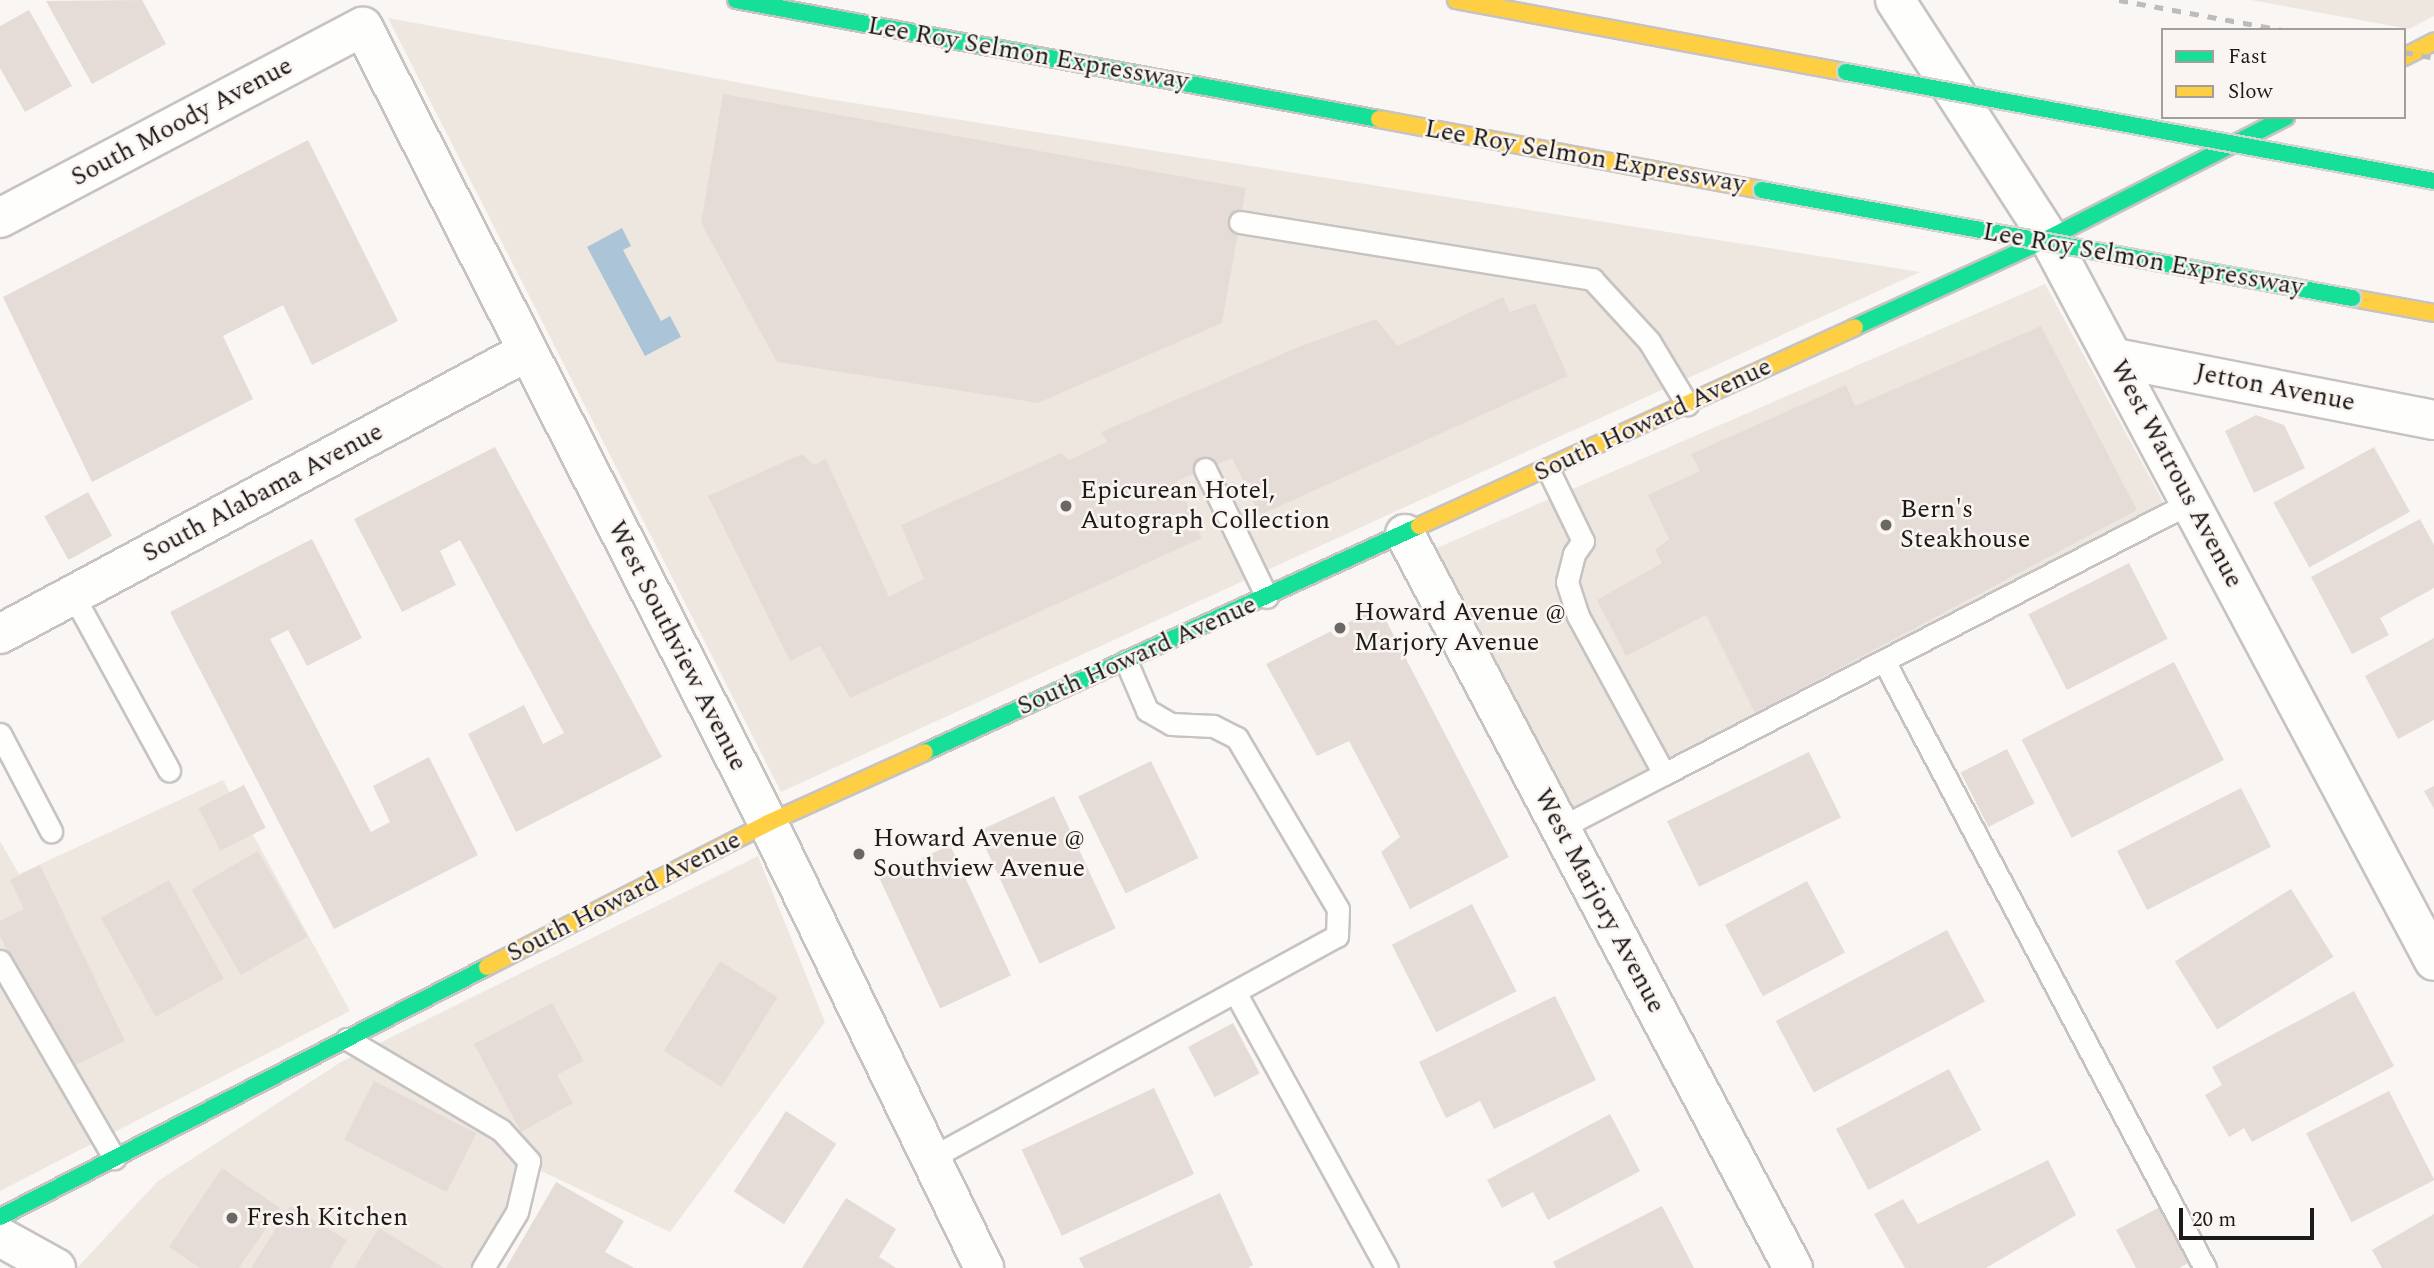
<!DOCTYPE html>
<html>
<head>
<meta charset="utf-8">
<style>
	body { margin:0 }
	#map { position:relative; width:2434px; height:1268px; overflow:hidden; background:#f9f6f3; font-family:Spectral,serif }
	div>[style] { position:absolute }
	.built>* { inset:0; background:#eee7e0 }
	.water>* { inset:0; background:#abc4d7 }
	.building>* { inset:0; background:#e6dcd7; transform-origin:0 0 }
	.roads { filter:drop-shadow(2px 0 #c6c3c2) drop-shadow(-2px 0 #c6c3c2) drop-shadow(0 2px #c6c3c2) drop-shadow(0 -2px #c6c3c2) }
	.lane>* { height:21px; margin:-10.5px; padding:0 10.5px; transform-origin:10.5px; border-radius:10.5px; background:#fefefd }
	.street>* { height:38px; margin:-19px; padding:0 19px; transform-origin:19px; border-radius:19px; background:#fefefd }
	.fast>* { height:16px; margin:-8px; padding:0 8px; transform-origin:8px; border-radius:8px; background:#16e098 }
	.slow>* { height:16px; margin:-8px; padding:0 8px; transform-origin:8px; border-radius:8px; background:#ffcf43 }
	.rail>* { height:5px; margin-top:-2.5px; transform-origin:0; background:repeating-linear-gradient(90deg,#bdbcbc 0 9px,transparent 0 18px) }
	.bridges { filter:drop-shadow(2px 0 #d4d3d2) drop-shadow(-2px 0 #d4d3d2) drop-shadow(0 2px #d4d3d2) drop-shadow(0 -2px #d4d3d2) }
	.fast-bridge>* { height:16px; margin:-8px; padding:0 8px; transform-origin:8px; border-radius:8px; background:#16e098 }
	.dots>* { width:19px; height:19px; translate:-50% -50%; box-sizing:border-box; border:4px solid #fbf5f1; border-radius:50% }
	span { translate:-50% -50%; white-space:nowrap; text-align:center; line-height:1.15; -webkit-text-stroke:5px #fbf5f1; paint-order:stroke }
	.street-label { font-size:26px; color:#1d1b19 }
	.poi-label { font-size:26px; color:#1d1b19 }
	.left { translate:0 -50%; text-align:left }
	.legend { position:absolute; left:2161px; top:28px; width:245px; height:91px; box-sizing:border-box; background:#fbf5f1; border:2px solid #a29e9b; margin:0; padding:9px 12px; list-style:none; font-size:21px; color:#1d1b19 }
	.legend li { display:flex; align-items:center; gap:14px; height:35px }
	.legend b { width:35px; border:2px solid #a29e9b }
	.scale { position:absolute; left:2179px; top:1208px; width:135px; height:32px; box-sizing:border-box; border:4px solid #1d1b19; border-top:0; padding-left:9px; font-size:21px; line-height:24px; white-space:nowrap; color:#1d1b19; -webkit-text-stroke:5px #fbf5f1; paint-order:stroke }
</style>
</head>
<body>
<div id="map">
	<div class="built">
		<div style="clip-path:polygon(2251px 0,2434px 0,2434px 16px,2409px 29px)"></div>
		<div style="clip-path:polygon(388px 18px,822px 98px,1920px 272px,781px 792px)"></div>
		<div style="clip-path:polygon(2045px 284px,2166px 507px,1572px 813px,1432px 550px)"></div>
		<div style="clip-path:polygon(223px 780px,350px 1011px,0 1191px,0 841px,19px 874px)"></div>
		<div style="clip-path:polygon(758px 856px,825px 1022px,670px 1232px,539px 1170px,478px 1268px,77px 1268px,158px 1181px,341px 1062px)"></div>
	</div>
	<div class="water">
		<div style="clip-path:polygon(622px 228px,631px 246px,623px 250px,661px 321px,670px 316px,681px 337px,645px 356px,587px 247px)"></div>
	</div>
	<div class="building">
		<div style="clip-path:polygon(142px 0,166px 44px,92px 84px,46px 1px)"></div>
		<div style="clip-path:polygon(29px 10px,72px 86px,25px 112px,0 68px,0 26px)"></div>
		<div style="clip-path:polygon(723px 94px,1246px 188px,1222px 323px,1038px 403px,777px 362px,701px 223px)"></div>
		<div style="clip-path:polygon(308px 140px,398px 321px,312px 365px,283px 305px,223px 336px,253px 399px,92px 482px,3px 297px)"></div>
		<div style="clip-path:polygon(1503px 297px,1510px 312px,1535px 303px,1568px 376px,1260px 515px,1232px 458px,1177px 481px,1202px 538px,850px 698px,820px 646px,790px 661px,708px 496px,802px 454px,814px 465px,826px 459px,889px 597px,924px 579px,901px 525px,1061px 453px,1069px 460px,1107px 442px,1101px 432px,1301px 346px,1376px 319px,1398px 346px)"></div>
		<div style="clip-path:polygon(2041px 326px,2137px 510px,1755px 713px,1706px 615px,1626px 656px,1597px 600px,1662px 563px,1655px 550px,1669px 539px,1648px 495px,1700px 471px,1691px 454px,1846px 385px,1855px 406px)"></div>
		<div style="clip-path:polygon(2256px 415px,2284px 425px,2305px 468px,2254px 493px,2225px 431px)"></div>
		<div style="clip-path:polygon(495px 447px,662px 757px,516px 832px,468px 734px,524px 705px,543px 744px,564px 733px,460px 540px,440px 551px,456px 585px,402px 612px,354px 519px)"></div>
		<div style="left:2374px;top:447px;width:74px;height:115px;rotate:61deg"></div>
		<div style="left:88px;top:492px;width:50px;height:50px;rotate:61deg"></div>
		<div style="clip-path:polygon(2420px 519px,2434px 545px,2434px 588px,2380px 618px,2389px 635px,2352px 654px,2311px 577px)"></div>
		<div style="clip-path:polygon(312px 539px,362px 638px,307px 666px,288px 630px,270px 639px,371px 832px,390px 822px,373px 786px,429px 757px,478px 855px,334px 929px,170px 612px)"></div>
		<div style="left:2129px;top:563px;width:85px;height:113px;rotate:63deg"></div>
		<div style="clip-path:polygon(1379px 607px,1509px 857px,1410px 909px,1381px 852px,1400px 837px,1349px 741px,1317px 756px,1266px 664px)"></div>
		<div style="clip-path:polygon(2434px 638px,2434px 720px,2398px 739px,2365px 676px)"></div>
		<div style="left:2174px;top:662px;width:110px;height:171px;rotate:63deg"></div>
		<div style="left:2007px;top:749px;width:61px;height:52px;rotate:63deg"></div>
		<div style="left:1809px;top:752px;width:73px;height:158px;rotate:64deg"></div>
		<div style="left:1151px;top:761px;width:108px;height:81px;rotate:64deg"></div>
		<div style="left:244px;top:785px;width:48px;height:51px;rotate:63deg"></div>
		<div style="clip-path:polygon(2434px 786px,2434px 809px,2424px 791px)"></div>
		<div style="left:2241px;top:788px;width:66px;height:139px;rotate:63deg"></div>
		<div style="left:1054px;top:796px;width:146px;height:84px;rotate:65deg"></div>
		<div style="left:950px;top:845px;width:144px;height:78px;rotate:65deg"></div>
		<div style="left:258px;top:851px;width:99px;height:77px;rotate:60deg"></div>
		<div style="clip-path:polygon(40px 865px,125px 1041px,65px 1070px,0 936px,0 921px,24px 909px,10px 880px)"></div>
		<div style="left:169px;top:880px;width:113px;height:78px;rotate:61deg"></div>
		<div style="left:1807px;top:881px;width:81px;height:93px;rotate:62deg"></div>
		<div style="left:2291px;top:889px;width:80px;height:137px;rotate:58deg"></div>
		<div style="left:1472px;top:904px;width:98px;height:90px;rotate:63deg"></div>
		<div style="left:1947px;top:930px;width:81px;height:194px;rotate:62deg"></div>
		<div style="left:720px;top:961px;width:68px;height:106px;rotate:32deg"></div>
		<div style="clip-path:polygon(2354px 991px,2394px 1066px,2252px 1142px,2244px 1128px,2229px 1137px,2205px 1095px,2222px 1085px,2212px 1067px)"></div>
		<div style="clip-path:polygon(1555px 996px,1596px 1080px,1494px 1129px,1480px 1101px,1446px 1118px,1419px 1062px)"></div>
		<div style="clip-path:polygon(552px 1003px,584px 1061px,557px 1075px,573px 1103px,521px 1132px,474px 1044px)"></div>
		<div style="left:1233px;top:1023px;width:57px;height:51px;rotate:62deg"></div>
		<div style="left:1949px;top:1069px;width:69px;height:128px;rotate:62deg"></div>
		<div style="left:374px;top:1081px;width:115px;height:66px;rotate:27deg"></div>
		<div style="left:1154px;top:1088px;width:95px;height:146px;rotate:65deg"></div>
		<div style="left:2389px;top:1091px;width:100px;height:93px;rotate:63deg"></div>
		<div style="left:786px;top:1111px;width:60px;height:96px;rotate:33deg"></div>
		<div style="clip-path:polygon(1610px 1114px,1640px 1171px,1548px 1220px,1533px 1192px,1502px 1208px,1487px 1180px)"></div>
		<div style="clip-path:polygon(2048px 1160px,2076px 1215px,1986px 1268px,1905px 1268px,1874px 1214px,1903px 1199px,1918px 1224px)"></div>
		<div style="clip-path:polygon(222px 1168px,280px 1208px,239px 1268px,200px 1268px,169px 1247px)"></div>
		<div style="clip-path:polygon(556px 1182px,624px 1221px,605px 1252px,634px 1268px,506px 1268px)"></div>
		<div style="clip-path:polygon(1220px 1193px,1253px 1265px,1248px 1268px,1084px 1268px,1079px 1258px)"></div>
		<div style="clip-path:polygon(846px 1198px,896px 1229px,879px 1257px,896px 1268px,802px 1268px)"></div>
		<div style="clip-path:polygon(2164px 1205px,2192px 1261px,2179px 1268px,2136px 1268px,2116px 1230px)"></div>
		<div style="clip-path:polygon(290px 1206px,347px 1240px,330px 1268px,251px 1268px)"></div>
		<div style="clip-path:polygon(1662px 1206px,1694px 1268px,1556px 1268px,1553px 1262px)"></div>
		<div style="clip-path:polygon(2434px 1214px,2434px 1268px,2382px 1268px,2372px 1250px)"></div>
		<div style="clip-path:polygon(379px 1228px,444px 1268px,354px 1268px)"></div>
	</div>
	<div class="roads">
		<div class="lane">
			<div style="left:1240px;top:222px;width:357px;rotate:9.2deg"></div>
			<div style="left:1592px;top:279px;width:84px;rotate:47.4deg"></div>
			<div style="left:1649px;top:341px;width:74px;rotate:58.9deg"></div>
			<div style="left:1205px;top:469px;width:142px;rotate:64.2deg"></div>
			<div style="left:1548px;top:469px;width:80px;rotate:64.1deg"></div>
			<div style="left:1583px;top:541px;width:16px;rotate:125deg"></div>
			<div style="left:1574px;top:554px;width:29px;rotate:104deg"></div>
			<div style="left:1567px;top:582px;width:36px;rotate:72deg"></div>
			<div style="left:1578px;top:616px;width:180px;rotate:61.4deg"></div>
			<div style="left:1664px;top:774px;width:117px;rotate:152.6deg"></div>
			<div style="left:73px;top:595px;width:200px;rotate:61.3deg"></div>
			<div style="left:1884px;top:661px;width:687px;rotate:62.13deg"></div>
			<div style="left:0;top:734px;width:110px;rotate:62.3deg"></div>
			<div style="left:1664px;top:774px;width:593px;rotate:-27.3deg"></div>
			<div style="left:0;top:961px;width:228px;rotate:59.9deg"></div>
			<div style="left:1235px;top:992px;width:315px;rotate:61.2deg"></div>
			<div style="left:347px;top:1039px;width:179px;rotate:30.6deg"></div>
			<div style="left:501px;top:1130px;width:42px;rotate:47.9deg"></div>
			<div style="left:529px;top:1161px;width:52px;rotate:103.2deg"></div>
			<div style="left:517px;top:1212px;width:66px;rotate:121.3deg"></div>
			<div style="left:931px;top:1158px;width:463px;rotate:-28.7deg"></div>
			<div style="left:1337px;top:936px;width:27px;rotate:-88deg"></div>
			<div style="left:1338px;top:909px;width:199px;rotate:-120.6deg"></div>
			<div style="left:1237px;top:738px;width:27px;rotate:-153deg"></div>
			<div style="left:1213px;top:726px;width:42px;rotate:-177.3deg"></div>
			<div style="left:1171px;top:724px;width:28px;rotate:-150deg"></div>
			<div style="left:1147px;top:710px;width:53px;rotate:-113.2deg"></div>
		</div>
		<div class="street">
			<div style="left:1895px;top:0;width:283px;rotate:57.1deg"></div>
			<div style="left:2049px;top:238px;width:819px;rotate:61.96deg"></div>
			<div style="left:0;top:218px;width:410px;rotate:-27.8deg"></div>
			<div style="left:363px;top:27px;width:893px;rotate:63.03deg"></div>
			<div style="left:768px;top:823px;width:495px;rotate:64.1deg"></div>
			<div style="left:2115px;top:358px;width:325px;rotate:11deg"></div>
			<div style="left:1405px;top:534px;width:830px;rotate:62.14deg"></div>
			<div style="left:0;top:634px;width:597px;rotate:-28.2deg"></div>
			<div style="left:0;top:1237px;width:64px;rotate:29deg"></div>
		</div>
		<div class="fast">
			<div style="left:736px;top:0;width:654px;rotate:10.49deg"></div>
			<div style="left:1855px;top:327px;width:213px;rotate:-24.6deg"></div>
			<div style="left:2049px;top:238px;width:266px;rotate:-27deg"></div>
			<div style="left:925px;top:752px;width:543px;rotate:-24.58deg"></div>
			<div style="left:0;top:1217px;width:547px;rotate:-27.17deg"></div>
		</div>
		<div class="slow">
			<div style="left:1456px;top:0;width:397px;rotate:10.5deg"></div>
			<div style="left:2404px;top:57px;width:34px;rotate:-27deg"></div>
			<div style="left:1379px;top:119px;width:390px;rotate:10.5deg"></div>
			<div style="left:2352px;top:298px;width:83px;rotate:10.4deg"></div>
			<div style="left:1419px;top:526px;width:479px;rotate:-24.5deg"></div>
			<div style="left:487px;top:967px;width:316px;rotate:-27.1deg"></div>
			<div style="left:768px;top:823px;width:172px;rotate:-24.3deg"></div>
		</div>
	</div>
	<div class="rail">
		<div style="left:2119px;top:0;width:166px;rotate:10.4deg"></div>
		<div style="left:2404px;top:52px;width:31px;rotate:11deg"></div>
	</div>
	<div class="bridges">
		<div class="fast-bridge">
			<div style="left:1846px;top:72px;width:598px;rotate:10.5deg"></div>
			<div style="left:1762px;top:190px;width:600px;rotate:10.37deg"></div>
		</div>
	</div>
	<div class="dots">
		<div style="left:1066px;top:506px;background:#6a6865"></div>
		<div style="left:1886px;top:525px;background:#6a6865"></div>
		<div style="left:1340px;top:628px;background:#6a6865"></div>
		<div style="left:859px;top:854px;background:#6a6865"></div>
		<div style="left:232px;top:1218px;background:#6a6865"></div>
	</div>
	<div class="street-label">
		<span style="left:1028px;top:54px;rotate:10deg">Lee Roy Selmon Expressway</span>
		<span style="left:182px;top:122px;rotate:-28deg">South Moody Avenue</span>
		<span style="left:1585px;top:157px;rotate:10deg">Lee Roy Selmon Expressway</span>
		<span style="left:2143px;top:260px;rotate:10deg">Lee Roy Selmon Expressway</span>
		<span style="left:2275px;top:388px;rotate:11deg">Jetton Avenue</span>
		<span style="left:1653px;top:420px;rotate:-25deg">South Howard Avenue</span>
		<span style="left:2176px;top:474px;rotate:62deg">West Watrous Avenue</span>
		<span style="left:263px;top:493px;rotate:-28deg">South Alabama Avenue</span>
		<span style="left:677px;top:646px;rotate:63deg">West Southview Avenue</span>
		<span style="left:1137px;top:656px;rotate:-24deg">South Howard Avenue</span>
		<span style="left:624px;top:897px;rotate:-27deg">South Howard Avenue</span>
		<span style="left:1599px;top:901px;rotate:62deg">West Marjory Avenue</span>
	</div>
	<div class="poi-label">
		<span class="left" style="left:1080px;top:506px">Epicurean Hotel,<br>Autograph Collection</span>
		<span class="left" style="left:1900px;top:525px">Bern's<br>Steakhouse</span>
		<span class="left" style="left:1354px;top:628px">Howard Avenue @<br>Marjory Avenue</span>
		<span class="left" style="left:873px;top:854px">Howard Avenue @<br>Southview Avenue</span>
		<span class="left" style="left:246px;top:1218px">Fresh Kitchen</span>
	</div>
	<ul class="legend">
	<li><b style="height:9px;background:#16e098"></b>Fast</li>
	<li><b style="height:9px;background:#ffcf43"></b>Slow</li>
	</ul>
	<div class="scale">20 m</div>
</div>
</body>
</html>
